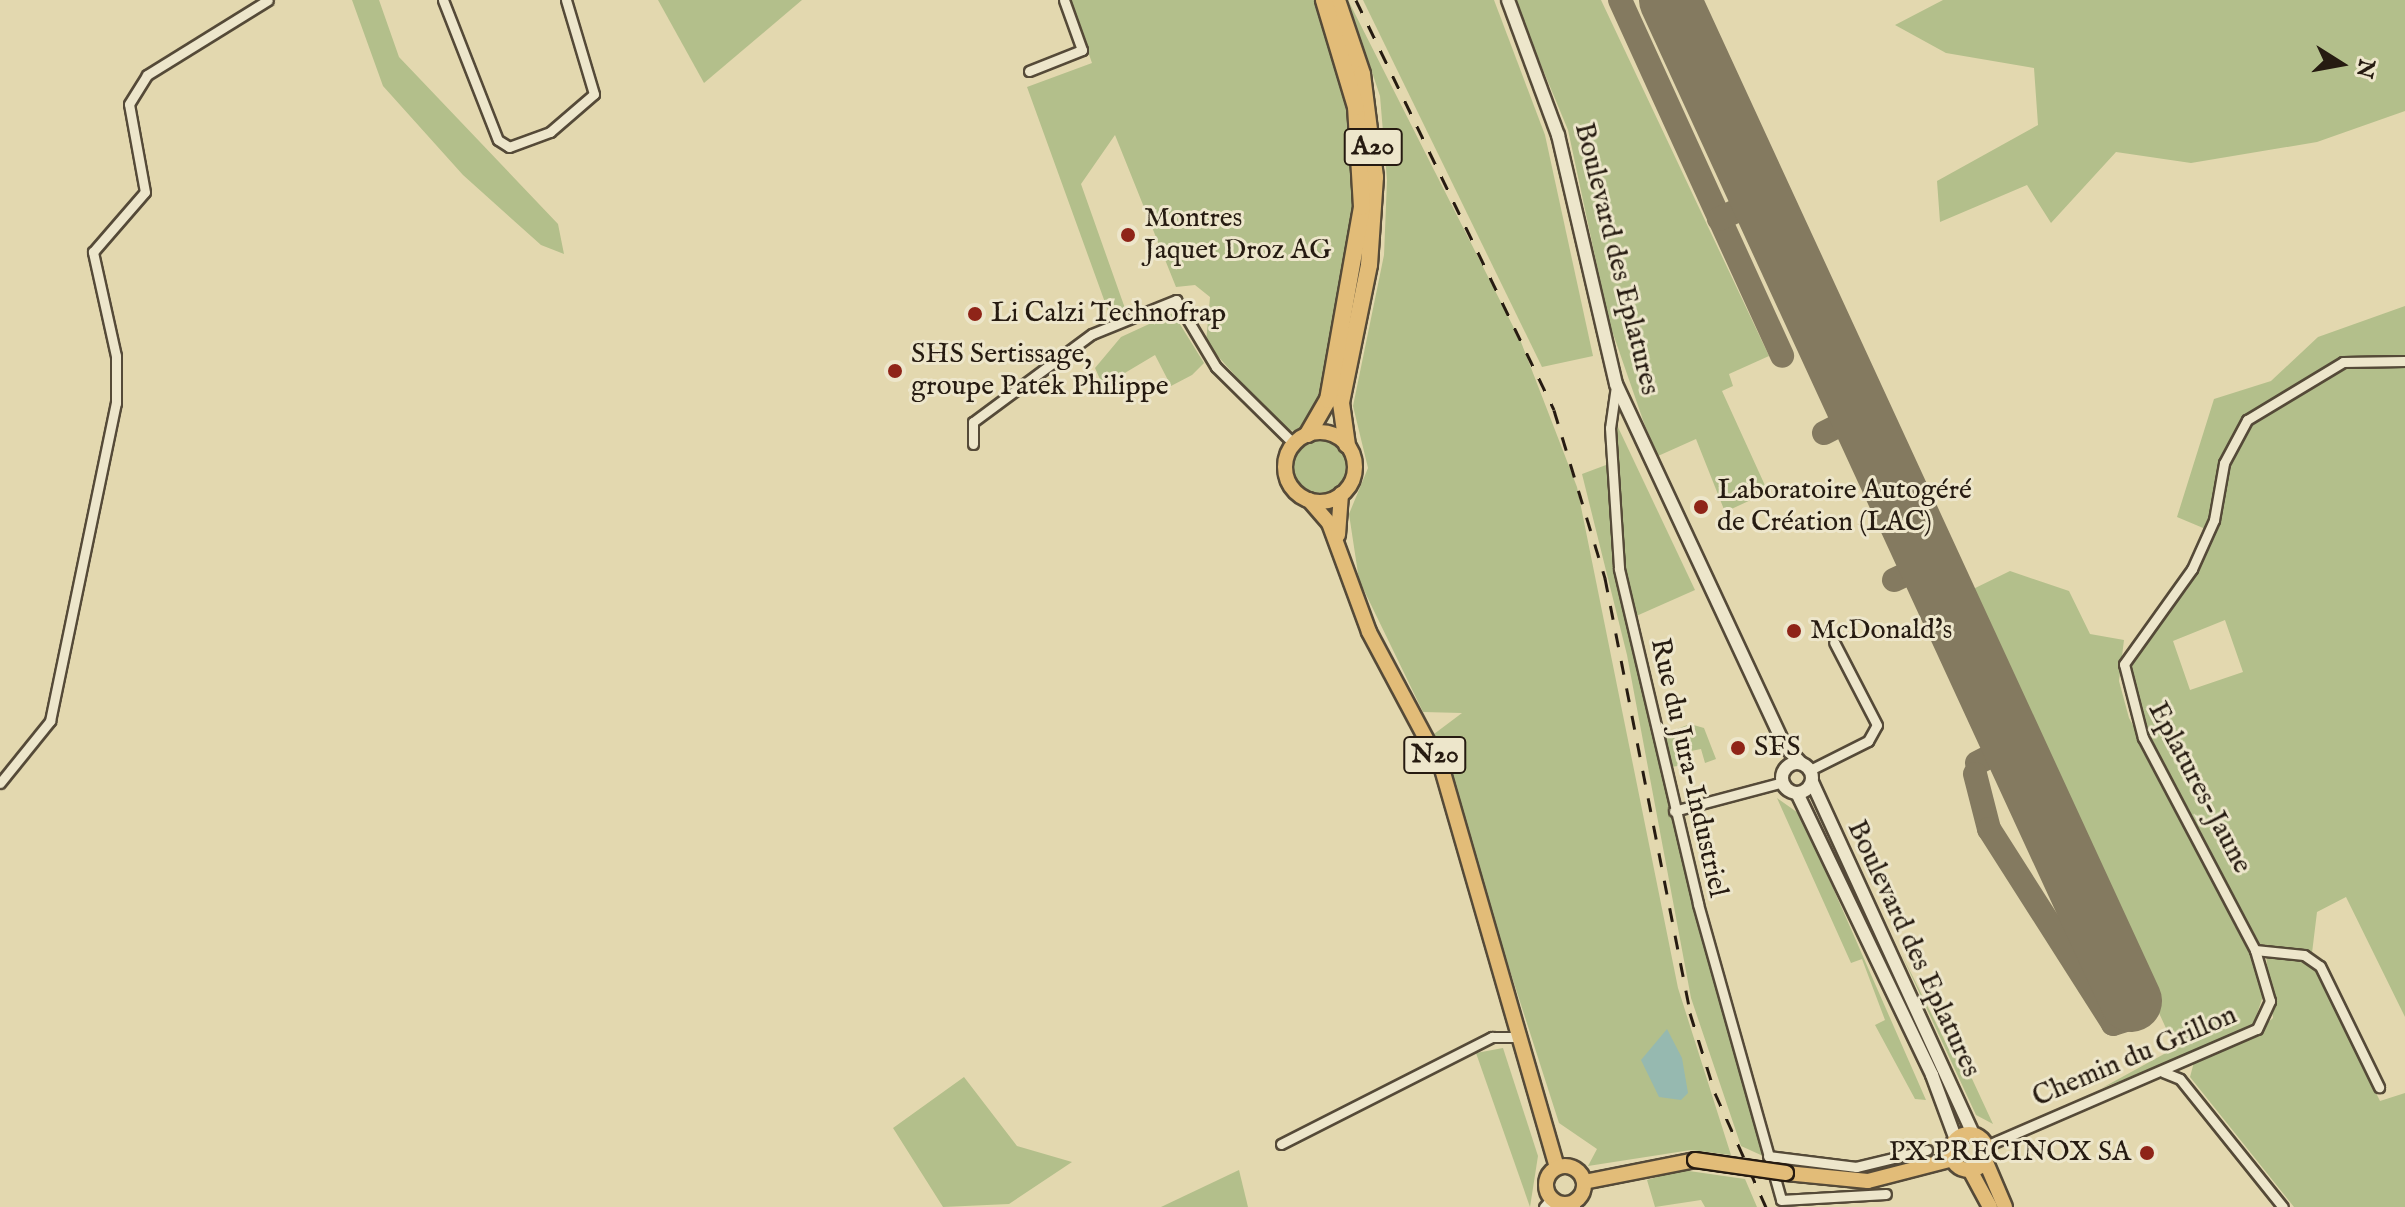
<!DOCTYPE html>
<html>
<head>
<meta charset="utf-8">
<style>
	body { margin:0 }
	#map { position:relative; width:2405px; height:1207px; overflow:hidden; background:#e3d8af; font-family:"IM FELL English",serif }
	div>[style] { position:absolute }
	.green>* { inset:0; background:#b3bf8b }
	.round { border-radius:50% }
	.water>* { inset:0; background:#96b9b0 }
	.taxiway>* { height:24px; margin:-12px; padding:0 12px; transform-origin:12px; border-radius:12px; background:#847a60 }
	.runway>* { height:62px; margin:-31px; padding:0 31px; transform-origin:31px; border-radius:31px; background:#847a60 }
	.roads { filter:drop-shadow(2px 0 #554a38) drop-shadow(-2px 0 #554a38) drop-shadow(0 2px #554a38) drop-shadow(0 -2px #554a38) }
	.street>* { height:9px; margin:-4.5px; padding:0 4.5px; transform-origin:4.5px; border-radius:4.5px; background:#ede6cb }
	.secondary>* { height:12px; margin:-6px; padding:0 6px; transform-origin:6px; border-radius:6px; background:#ede6cb }
	.secondary>.ring { margin:-6px; padding:0; box-sizing:content-box; background:none; border:12px solid #ede6cb; border-radius:50% }
	.primary>* { height:14px; margin:-7px; padding:0 7px; transform-origin:7px; border-radius:7px; background:#e2bc78 }
	.primary>.ring { margin:-7px; padding:0; box-sizing:content-box; background:none; border:14px solid #e2bc78; border-radius:50% }
	.highway>* { height:16px; margin:-8px; padding:0 8px; transform-origin:8px; border-radius:8px; background:#e2bc78 }
	.rail>* { height:3px; margin-top:-1.5px; transform-origin:0; background:repeating-linear-gradient(90deg,#261b11 0 14px,transparent 0 28px) }
	.bridges { filter:drop-shadow(2px 0 #261b11) drop-shadow(-2px 0 #261b11) drop-shadow(0 2px #261b11) drop-shadow(0 -2px #261b11) }
	.primary-bridge>* { height:14px; margin:-7px; padding:0 7px; transform-origin:7px; border-radius:7px; background:#e2bc78 }
	.dots>* { width:22px; height:22px; translate:-50% -50%; box-sizing:border-box; border:4px solid #ede6cb; border-radius:50% }
	span { translate:-50% -50%; white-space:nowrap; text-align:center; line-height:1.15; -webkit-text-stroke:6px #ede6cb; paint-order:stroke }
	.shield-label span { padding:2px 6px; background:#ede6cb; border:2px solid; border-radius:6px; -webkit-text-stroke-width:0 }
	.shield-label { font-size:26px; color:#261b11; font-weight:700 }
	.poi-label { font-size:28px; color:#261b11 }
	.left { translate:0 -50%; text-align:left }
	.right { translate:-100% -50%; text-align:right }
	.street-label { font-size:28px; color:#261b11 }
	.north { position:absolute; left:2301px; top:24px; width:80px; height:80px; -webkit-text-stroke:6px #ede6cb; paint-order:stroke; rotate:101deg; font-size:22px; font-weight:700; line-height:32px; text-align:center; color:#261b11 }
	.north::after { content:''; display:block; margin:auto; width:28px; height:36px; background:#261b11; clip-path:polygon(50% 0,100% 100%,50% 72%,0 100%) }
</style>
</head>
<body>
<div id="map">
	<div class="green">
		<div style="clip-path:polygon(352px 0,379px 0,399px 57px,558px 224px,564px 254px,541px 245px,463px 175px,383px 86px)"></div>
		<div style="clip-path:polygon(658px 0,802px 0,704px 83px)"></div>
		<div style="clip-path:polygon(1070px 0,1316px 0,1348px 102px,1356px 229px,1317px 411px,1299px 431px,1284px 430px,1206px 343px,1210px 297px,1195px 285px,1176px 287px,1115px 135px,1081px 184px,1127px 314px,1111px 319px,1027px 87px,1092px 63px)"></div>
		<div style="clip-path:polygon(1348px 0,1521px 342px,1577px 487px,1678px 988px,1731px 1155px,1691px 1150px,1588px 1166px,1597px 1149px,1559px 1123px,1434px 734px,1462px 713px,1423px 712px,1359px 580px,1349px 514px,1368px 468px,1353px 406px,1384px 255px,1387px 180px,1380px 96px)"></div>
		<div style="clip-path:polygon(1363px 0,1494px 0,1545px 135px,1593px 356px,1542px 367px)"></div>
		<div style="clip-path:polygon(1514px 0,1601px 0,1769px 356px,1729px 374px,1733px 386px,1722px 391px,1768px 492px,1725px 512px,1696px 439px,1658px 456px,1644px 423px,1609px 322px,1568px 130px)"></div>
		<div style="clip-path:polygon(1943px 0,2405px 0,2405px 111px,2317px 142px,2191px 163px,2116px 152px,2051px 223px,2027px 185px,1940px 222px,1937px 181px,2038px 125px,2034px 68px,1946px 53px,1895px 25px)"></div>
		<div style="clip-path:polygon(evenodd,2405px 306px,2405px 1017px,2346px 897px,2317px 912px,2312px 953px,2257px 944px,2146px 736px,2128px 667px,2140px 642px,2187px 590px,2215px 533px,2177px 517px,2214px 399px,2271px 381px,2318px 337px,2405px 306px,2225px 620px,2243px 672px,2190px 690px,2173px 641px,2225px 620px)"></div>
		<div style="clip-path:polygon(1173px 313px,1204px 363px,1192px 375px,1171px 386px,1155px 355px,1103px 386px,1095px 368px,1121px 337px)"></div>
		<div style="clip-path:polygon(1617px 425px,1695px 590px,1634px 617px,1620px 547px)"></div>
		<div class="round" style="left:1291px;top:439px;width:56px;height:56px"></div>
		<div style="clip-path:polygon(1606px 465px,1627px 620px,1763px 1156px,1741px 1146px,1691px 998px,1627px 655px,1582px 474px)"></div>
		<div style="clip-path:polygon(2010px 571px,2069px 591px,2090px 634px,2124px 640px,2119px 681px,2129px 718px,2228px 899px,2265px 990px,2252px 1029px,2102px 1088px,2175px 1048px,1967px 592px)"></div>
		<div style="clip-path:polygon(1690px 724px,1704px 728px,1716px 759px,1705px 763px,1701px 749px,1676px 754px,1678px 766px,1670px 767px,1664px 734px)"></div>
		<div style="clip-path:polygon(1777px 798px,1801px 815px,1926px 1100px,1915px 1099px,1875px 1025px,1885px 1020px,1862px 959px,1851px 963px)"></div>
		<div style="clip-path:polygon(1900px 951px,1953px 1057px,1961px 1055px,1993px 1124px,1976px 1115px)"></div>
		<div style="clip-path:polygon(2266px 955px,2306px 960px,2315px 968px,2380px 1101px,2405px 1093px,2405px 1207px,2294px 1207px,2190px 1077px,2194px 1062px,2246px 1041px,2273px 1018px)"></div>
		<div style="clip-path:polygon(1503px 1048px,1538px 1156px,1530px 1207px,1476px 1053px)"></div>
		<div style="clip-path:polygon(964px 1077px,1017px 1146px,1072px 1162px,1009px 1204px,943px 1207px,893px 1128px)"></div>
		<div style="clip-path:polygon(1239px 1170px,1248px 1207px,1161px 1207px)"></div>
		<div style="clip-path:polygon(1682px 1170px,1745px 1179px,1757px 1207px,1705px 1207px,1701px 1200px,1655px 1207px,1647px 1180px)"></div>
	</div>
	<div class="water">
		<div style="clip-path:polygon(1667px 1029px,1682px 1058px,1688px 1093px,1681px 1100px,1659px 1097px,1641px 1060px)"></div>
	</div>
	<div class="taxiway">
		<div style="left:1620px;top:0;width:391px;rotate:65.5deg"></div>
		<div style="left:1719px;top:219px;width:47px;rotate:-24.9deg"></div>
		<div style="left:1824px;top:433px;width:42px;rotate:-27.2deg"></div>
		<div style="left:1894px;top:580px;width:38px;rotate:-25deg"></div>
		<div style="left:1977px;top:763px;width:38px;rotate:-27deg"></div>
		<div style="left:1975px;top:774px;width:57px;rotate:75.7deg"></div>
		<div style="left:1989px;top:829px;width:231px;rotate:57.5deg"></div>
		<div style="left:2113px;top:1024px;width:21px;rotate:-17deg"></div>
		<div style="left:2133px;top:1018px;width:17px;rotate:-97deg"></div>
	</div>
	<div class="runway">
		<div style="left:1670px;top:0;width:1102px;rotate:65.27deg"></div>
	</div>
	<div class="roads">
		<div class="street">
			<div style="left:443px;top:0;width:150px;rotate:68.6deg"></div>
			<div style="left:498px;top:140px;width:13px;rotate:32deg"></div>
			<div style="left:509px;top:147px;width:44px;rotate:-20.1deg"></div>
			<div style="left:550px;top:132px;width:58px;rotate:-40.8deg"></div>
			<div style="left:594px;top:94px;width:98px;rotate:-106.6deg"></div>
			<div style="left:1029px;top:71px;width:57px;rotate:-21.6deg"></div>
			<div style="left:1082px;top:50px;width:53px;rotate:-109.8deg"></div>
			<div style="left:1616px;top:386px;width:42px;rotate:98.1deg"></div>
			<div style="left:1610px;top:428px;width:141px;rotate:86.3deg"></div>
			<div style="left:1619px;top:569px;width:344px;rotate:76.7deg"></div>
			<div style="left:1698px;top:904px;width:307px;rotate:74.3deg"></div>
			<div style="left:1781px;top:1200px;width:105px;rotate:-3.3deg"></div>
			<div style="left:973px;top:444px;width:22px;rotate:-90deg"></div>
			<div style="left:973px;top:422px;width:148px;rotate:-36.5deg"></div>
			<div style="left:1092px;top:334px;width:91px;rotate:-22deg"></div>
			<div style="left:1176px;top:300px;width:78px;rotate:59.2deg"></div>
			<div style="left:1216px;top:367px;width:110px;rotate:44.6deg"></div>
			<div style="left:1810px;top:770px;width:65px;rotate:-26.6deg"></div>
			<div style="left:1868px;top:741px;width:18px;rotate:-61deg"></div>
			<div style="left:1877px;top:725px;width:93px;rotate:-117.4deg"></div>
			<div style="left:0;top:783px;width:80px;rotate:-51.1deg"></div>
			<div style="left:50px;top:721px;width:325px;rotate:-78.3deg"></div>
			<div style="left:116px;top:403px;width:47px;rotate:-90deg"></div>
			<div style="left:116px;top:356px;width:107px;rotate:-102.5deg"></div>
			<div style="left:93px;top:252px;width:79px;rotate:-49.1deg"></div>
			<div style="left:145px;top:192px;width:89px;rotate:-100.3deg"></div>
			<div style="left:129px;top:104px;width:34px;rotate:-58deg"></div>
			<div style="left:147px;top:75px;width:142px;rotate:-31.8deg"></div>
			<div style="left:1674px;top:811px;width:113px;rotate:-14.9deg"></div>
			<div style="left:2255px;top:950px;width:240px;rotate:-117.8deg"></div>
			<div style="left:2143px;top:738px;width:76px;rotate:-104.4deg"></div>
			<div style="left:2124px;top:664px;width:117px;rotate:-54.4deg"></div>
			<div style="left:2192px;top:569px;width:54px;rotate:-65.8deg"></div>
			<div style="left:2214px;top:520px;width:58px;rotate:-80deg"></div>
			<div style="left:2224px;top:463px;width:49px;rotate:-61.9deg"></div>
			<div style="left:2247px;top:420px;width:112px;rotate:-31.1deg"></div>
			<div style="left:2343px;top:362px;width:62px;rotate:-0.9deg"></div>
			<div style="left:2163px;top:1072px;width:18px;rotate:22deg"></div>
			<div style="left:2180px;top:1079px;width:164px;rotate:51.2deg"></div>
			<div style="left:1281px;top:1144px;width:237px;rotate:-26.9deg"></div>
			<div style="left:1492px;top:1037px;width:27px"></div>
			<div style="left:1986px;top:1146px;width:295px;rotate:-23.4deg"></div>
			<div style="left:2257px;top:1029px;width:31px;rotate:-65deg"></div>
			<div style="left:2270px;top:1001px;width:53px;rotate:-106.4deg"></div>
			<div style="left:2255px;top:950px;width:49px;rotate:5.8deg"></div>
			<div style="left:2304px;top:955px;width:19px;rotate:35deg"></div>
			<div style="left:2320px;top:966px;width:135px;rotate:64deg"></div>
			<div style="left:1768px;top:1156px;width:89px;rotate:7.1deg"></div>
			<div style="left:1856px;top:1167px;width:73px;rotate:-13.5deg"></div>
			<div style="left:1544px;top:1207px;width:11px;rotate:-49deg"></div>
		</div>
		<div class="secondary">
			<div style="left:1508px;top:0;width:144px;rotate:69.7deg"></div>
			<div style="left:1558px;top:135px;width:256px;rotate:76.9deg"></div>
			<div style="left:1616px;top:384px;width:398px;rotate:65deg"></div>
			<div style="left:1784px;top:745px;width:25px;rotate:47deg"></div>
			<div class="ring" style="left:1782px;top:763px;width:18px;height:18px"></div>
			<div style="left:1812px;top:782px;width:387px;rotate:65.4deg"></div>
			<div style="left:1797px;top:793px;width:313px;rotate:64.4deg"></div>
			<div style="left:1932px;top:1075px;width:69px;rotate:69.7deg"></div>
			<div style="left:1572px;top:1203px;width:4px;rotate:63deg"></div>
		</div>
		<div class="primary">
			<div class="ring" style="left:1285px;top:432px;width:56px;height:56px"></div>
			<div style="left:1309px;top:500px;width:30px;rotate:49deg"></div>
			<div style="left:1329px;top:523px;width:116px;rotate:69.8deg"></div>
			<div style="left:1369px;top:632px;width:155px;rotate:61.9deg"></div>
			<div style="left:1442px;top:769px;width:414px;rotate:73.9deg"></div>
			<div style="left:1338px;top:535px;width:41px;rotate:-85.8deg"></div>
			<div class="ring" style="left:1951px;top:1134px;width:22px;height:22px"></div>
			<div style="left:1985px;top:1160px;width:51px;rotate:66.9deg"></div>
			<div class="ring" style="left:1546px;top:1166px;width:24px;height:24px"></div>
			<div style="left:1970px;top:1170px;width:42px;rotate:61.6deg"></div>
			<div style="left:1786px;top:1173px;width:82px;rotate:5.6deg"></div>
			<div style="left:1868px;top:1181px;width:88px;rotate:-14.5deg"></div>
			<div style="left:1584px;top:1182px;width:113px;rotate:-11.2deg"></div>
		</div>
		<div class="highway">
			<div style="left:1337px;top:0;width:78px;rotate:71.3deg"></div>
			<div style="left:1362px;top:74px;width:104px;rotate:82.8deg"></div>
			<div style="left:1375px;top:177px;width:88px;rotate:93.9deg"></div>
			<div style="left:1369px;top:265px;width:141px;rotate:101.5deg"></div>
			<div style="left:1341px;top:403px;width:42px;rotate:81.9deg"></div>
			<div style="left:1308px;top:434px;width:39px;rotate:-60deg"></div>
			<div style="left:1328px;top:400px;width:196px;rotate:-80deg"></div>
			<div style="left:1362px;top:207px;width:100px;rotate:-93.4deg"></div>
			<div style="left:1356px;top:107px;width:112px;rotate:-106.7deg"></div>
		</div>
	</div>
	<div class="rail">
		<div style="left:1356px;top:0;width:455px;rotate:64.2deg"></div>
		<div style="left:1554px;top:410px;width:176px;rotate:73.1deg"></div>
		<div style="left:1605px;top:578px;width:443px;rotate:78.9deg"></div>
		<div style="left:1690px;top:1013px;width:84px;rotate:72.6deg"></div>
		<div style="left:1715px;top:1093px;width:125px;rotate:65.9deg"></div>
	</div>
	<div class="bridges">
		<div class="primary-bridge">
			<div style="left:1695px;top:1160px;width:92px;rotate:8.1deg"></div>
		</div>
	</div>
	<div class="dots">
		<div style="left:1128px;top:235px;background:#8f2418"></div>
		<div style="left:975px;top:314px;background:#8f2418"></div>
		<div style="left:895px;top:371px;background:#8f2418"></div>
		<div style="left:1701px;top:507px;background:#8f2418"></div>
		<div style="left:1794px;top:631px;background:#8f2418"></div>
		<div style="left:1738px;top:748px;background:#8f2418"></div>
		<div style="left:2147px;top:1153px;background:#8f2418"></div>
	</div>
	<div class="shield-label">
		<span style="left:1373px;top:147px">A20</span>
		<span style="left:1435px;top:755px">N20</span>
	</div>
	<div class="poi-label">
		<span class="left" style="left:1144px;top:235px">Montres<br>Jaquet Droz AG</span>
		<span class="left" style="left:991px;top:314px">Li Calzi Technofrap</span>
		<span class="left" style="left:911px;top:371px">SHS Sertissage,<br>groupe Patek Philippe</span>
		<span class="left" style="left:1717px;top:507px">Laboratoire Autogéré<br>de Création (LAC)</span>
		<span class="left" style="left:1810px;top:631px">McDonald's</span>
		<span class="left" style="left:1754px;top:748px">SFS</span>
		<span class="right" style="left:2131px;top:1153px">PX PRECINOX SA</span>
	</div>
	<div class="street-label">
		<span style="left:1616px;top:259px;rotate:76deg">Boulevard des Eplatures</span>
		<span style="left:1688px;top:768px;rotate:77deg">Rue du Jura-Industriel</span>
		<span style="left:2199px;top:788px;rotate:62deg">Eplatures-Jaune</span>
		<span style="left:1913px;top:949px;rotate:65deg">Boulevard des Eplatures</span>
		<span style="left:2135px;top:1057px;rotate:-23deg">Chemin du Grillon</span>
	</div>
	<div class="north">N</div>
</div>
</body>
</html>
